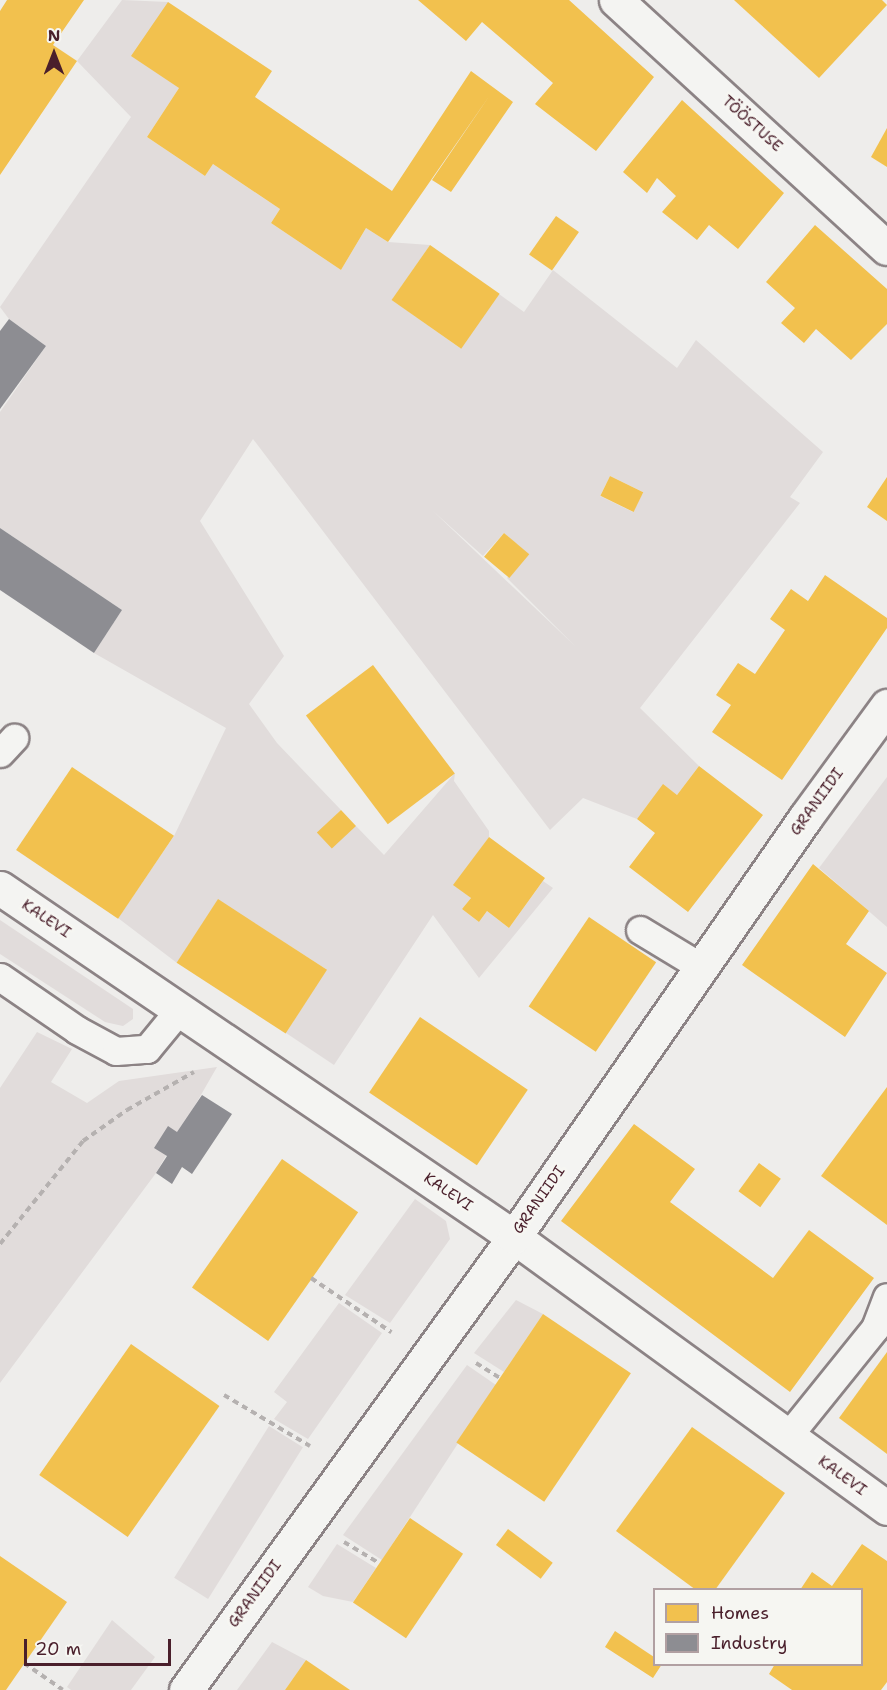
<!DOCTYPE html>
<html>
<head>
<meta charset="utf-8">
<style>
	body { margin:0 }
	#map { position:relative; width:887px; height:1690px; overflow:hidden; background:#eeedeb; font-family:"Shantell Sans",sans-serif }
	div>[style] { position:absolute }
	.green>* { inset:0; background:#e1dcdb; transform-origin:0 0 }
	.homes>* { inset:0; background:#f2c14e; transform-origin:0 0 }
	.industry>* { inset:0; background:#8d8d92 }
	.path>* { height:4px; margin-top:-2px; transform-origin:0; background:repeating-linear-gradient(90deg,#b5b1b0 0 6px,transparent 0 10.5px) }
	.roads { filter:drop-shadow(2px 0 #8c8385) drop-shadow(-2px 0 #8c8385) drop-shadow(0 2px #8c8385) drop-shadow(0 -2px #8c8385) }
	.service>* { height:27px; margin:-13.5px; padding:0 13.5px; transform-origin:13.5px; border-radius:13.5px; background:#f4f4f2 }
	.minor>* { height:33px; margin:-16.5px; padding:0 16.5px; transform-origin:16.5px; border-radius:16.5px; background:#f4f4f2 }
	.tertiary>* { height:33px; margin:-16.5px; padding:0 16.5px; transform-origin:16.5px; border-radius:16.5px; background:#f4f4f2 }
	span { translate:-50% -50%; white-space:nowrap; text-align:center; line-height:1.15; -webkit-text-stroke:6px #f6f6f2; paint-order:stroke }
	.street-label { font-size:15px; color:#4a1f2b }
	.legend { position:absolute; left:653px; top:1588px; width:210px; height:78px; box-sizing:border-box; background:#f6f6f2; border:2px solid #b1a0a2; margin:0; padding:8px 10px; list-style:none; font-size:18px; color:#4a1f2b }
	.legend li { display:flex; align-items:center; gap:12px; height:30px }
	.legend b { width:30px; border:2px solid #b1a0a2 }
	.north { position:absolute; left:24px; top:24px; width:60px; height:60px; -webkit-text-stroke:4px #f6f6f2; paint-order:stroke; rotate:0deg; font-size:16px; font-weight:700; line-height:24px; text-align:center; color:#4a1f2b }
	.north::after { content:''; display:block; margin:auto; width:21px; height:27px; background:#4a1f2b; clip-path:polygon(50% 0,100% 100%,50% 72%,0 100%) }
	.scale { position:absolute; left:24px; top:1639px; width:147px; height:27px; box-sizing:border-box; border:3px solid #4a1f2b; border-top:0; padding-left:8px; font-size:18px; line-height:21px; white-space:nowrap; color:#4a1f2b; -webkit-text-stroke:4px #f6f6f2; paint-order:stroke }
</style>
</head>
<body>
<div id="map">
	<div class="green">
		<div style="clip-path:polygon(evenodd,122px 0,168px 2px,179px 88px,147px 137px,205px 176px,213px 164px,280px 209px,271px 223px,341px 270px,366px 228px,388px 242px,430px 245px,392px 300px,460px 348px,499px 294px,524px 312px,553px 270px,677px 368px,696px 340px,823px 452px,790px 497px,800px 503px,640px 708px,699px 766px,677px 795px,663px 785px,637px 819px,583px 798px,550px 830px,253px 439px,200px 521px,284px 656px,249px 704px,277px 743px,341px 810px,318px 833px,356px 826px,384px 855px,455px 773px,454px 781px,489px 831px,489px 837px,454px 885px,471px 898px,462px 909px,479px 922px,487px 911px,509px 928px,543px 881px,553px 888px,479px 978px,433px 915px,334px 1065px,286px 1033px,326px 969px,218px 900px,177px 963px,118px 918px,174px 836px,226px 728px,94px 653px,122px 610px,0 528px,0 412px,46px 346px,9px 319px,0 307px,131px 117px,77px 61px,122px 0,610px 476px,643px 492px,633px 512px,600px 496px,610px 476px,122px 0,433px 511px,483px 556px,504px 533px,528px 554px,507px 578px,575px 646px,433px 511px)"></div>
		<div style="clip-path:polygon(887px 777px,887px 927px,819px 868px)"></div>
		<div style="clip-path:polygon(0 920px,133px 1009px,133px 1019px,123px 1026px,105px 1022px,0 954px)"></div>
		<div style="clip-path:polygon(37px 1032px,72px 1049px,51px 1082px,87px 1103px,119px 1081px,217px 1067px,156px 1173px,0 1383px,0 1088px)"></div>
		<div style="clip-path:polygon(415px 1199px,446px 1221px,450px 1239px,390px 1323px,345px 1295px)"></div>
		<div style="clip-path:polygon(516px 1300px,543px 1314px,504px 1372px,474px 1353px)"></div>
		<div style="clip-path:polygon(339px 1303px,382px 1333px,308px 1439px,274px 1419px,287px 1402px,274px 1392px)"></div>
		<div style="clip-path:polygon(467px 1365px,496px 1385px,382px 1560px,343px 1535px)"></div>
		<div style="left:269px;top:1426px;width:40px;height:179px;rotate:32deg"></div>
		<div style="clip-path:polygon(337px 1544px,376px 1568px,353px 1602px,323px 1596px,308px 1587px)"></div>
		<div style="clip-path:polygon(112px 1620px,155px 1657px,131px 1690px,71px 1690px,67px 1687px)"></div>
		<div style="clip-path:polygon(272px 1642px,306px 1660px,285px 1690px,237px 1690px)"></div>
	</div>
	<div class="homes">
		<div style="clip-path:polygon(7px 0,84px 0,53px 45px,77px 61px,0 175px,0 11px)"></div>
		<div style="clip-path:polygon(418px 0,569px 0,654px 77px,596px 151px,535px 104px,553px 83px,482px 22px,466px 41px)"></div>
		<div style="clip-path:polygon(734px 0,882px 0,887px 5px,819px 78px)"></div>
		<div style="clip-path:polygon(168px 2px,272px 71px,255px 97px,392px 191px,471px 71px,513px 102px,451px 192px,432px 180px,490px 95px,388px 242px,366px 228px,341px 270px,271px 223px,280px 209px,213px 164px,205px 176px,147px 137px,179px 88px,131px 56px)"></div>
		<div style="clip-path:polygon(682px 100px,784px 193px,738px 249px,709px 225px,697px 240px,662px 212px,676px 196px,657px 178px,647px 193px,623px 172px)"></div>
		<div style="clip-path:polygon(887px 128px,887px 167px,871px 157px)"></div>
		<div style="left:556px;top:216px;width:28px;height:47px;rotate:35deg"></div>
		<div style="clip-path:polygon(815px 225px,887px 289px,887px 324px,851px 360px,816px 329px,804px 343px,781px 323px,795px 308px,766px 282px)"></div>
		<div style="left:430px;top:245px;width:85px;height:67px;rotate:35deg"></div>
		<div style="left:610px;top:476px;width:37px;height:22px;rotate:26deg"></div>
		<div style="clip-path:polygon(887px 477px,887px 521px,867px 507px)"></div>
		<div style="left:504px;top:533px;width:33px;height:31px;rotate:40deg"></div>
		<div style="clip-path:polygon(825px 575px,887px 618px,887px 628px,782px 780px,712px 732px,731px 705px,716px 695px,738px 663px,755px 674px,785px 630px,770px 619px,791px 589px,808px 601px)"></div>
		<div style="left:373px;top:665px;width:136px;height:84px;rotate:53deg"></div>
		<div style="clip-path:polygon(699px 766px,763px 815px,688px 912px,629px 867px,655px 833px,637px 819px,663px 784px,677px 795px)"></div>
		<div style="left:72px;top:767px;width:123px;height:100px;rotate:34deg"></div>
		<div style="left:341px;top:810px;width:22px;height:33px;rotate:47deg"></div>
		<div style="clip-path:polygon(489px 837px,545px 878px,509px 928px,487px 911px,479px 922px,462px 909px,471px 898px,453px 885px)"></div>
		<div style="clip-path:polygon(813px 864px,869px 911px,846px 944px,887px 973px,845px 1037px,742px 965px)"></div>
		<div style="left:218px;top:899px;width:130px;height:76px;rotate:33deg"></div>
		<div style="left:589px;top:917px;width:81px;height:108px;rotate:34deg"></div>
		<div style="left:420px;top:1017px;width:130px;height:91px;rotate:34deg"></div>
		<div style="clip-path:polygon(887px 1087px,887px 1225px,821px 1176px)"></div>
		<div style="clip-path:polygon(634px 1124px,695px 1169px,670px 1202px,773px 1278px,809px 1230px,874px 1278px,790px 1392px,561px 1221px)"></div>
		<div style="left:282px;top:1159px;width:93px;height:157px;rotate:35deg"></div>
		<div style="left:759px;top:1163px;width:27px;height:35px;rotate:36deg"></div>
		<div style="left:543px;top:1314px;width:106px;height:155px;rotate:34deg"></div>
		<div style="left:131px;top:1344px;width:108px;height:160px;rotate:35deg"></div>
		<div style="clip-path:polygon(887px 1352px,887px 1454px,839px 1418px)"></div>
		<div style="clip-path:polygon(692px 1427px,785px 1493px,715px 1590px,696px 1590px,616px 1531px)"></div>
		<div style="left:410px;top:1518px;width:64px;height:102px;rotate:34deg"></div>
		<div style="left:508px;top:1529px;width:56px;height:20px;rotate:37deg"></div>
		<div style="clip-path:polygon(862px 1544px,887px 1561px,887px 1682px,881px 1690px,792px 1690px,769px 1674px,775px 1664px,862px 1664px,862px 1590px,800px 1590px,812px 1572px,832px 1586px)"></div>
		<div style="clip-path:polygon(0 1556px,67px 1602px,6px 1690px,0 1690px)"></div>
		<div style="clip-path:polygon(615px 1631px,654px 1657px,654px 1664px,662px 1664px,653px 1678px,605px 1647px)"></div>
		<div style="clip-path:polygon(306px 1660px,350px 1690px,285px 1690px)"></div>
	</div>
	<div class="industry">
		<div style="clip-path:polygon(9px 319px,46px 346px,0 409px,0 331px)"></div>
		<div style="clip-path:polygon(0 528px,122px 610px,94px 653px,0 590px)"></div>
		<div style="clip-path:polygon(202px 1095px,232px 1114px,192px 1174px,182px 1167px,172px 1184px,156px 1173px,167px 1156px,154px 1148px,168px 1126px,177px 1132px)"></div>
	</div>
	<div class="path">
		<div style="left:0;top:1244px;width:132px;rotate:-51.1deg"></div>
		<div style="left:83px;top:1141px;width:54px;rotate:-35.2deg"></div>
		<div style="left:127px;top:1110px;width:77px;rotate:-29.6deg"></div>
		<div style="left:311px;top:1278px;width:97px;rotate:34deg"></div>
		<div style="left:476px;top:1363px;width:28px;rotate:32deg"></div>
		<div style="left:224px;top:1395px;width:100px;rotate:30.7deg"></div>
		<div style="left:344px;top:1542px;width:41px;rotate:31deg"></div>
		<div style="left:24px;top:1663px;width:47px;rotate:34.7deg"></div>
	</div>
	<div class="roads">
		<div class="service">
			<div style="left:0;top:753px;width:21px;rotate:-47deg"></div>
			<div style="left:640px;top:930px;width:71px;rotate:31.2deg"></div>
			<div style="left:0;top:977px;width:93px;rotate:34.5deg"></div>
			<div style="left:77px;top:1030px;width:44px;rotate:28.3deg"></div>
			<div style="left:116px;top:1051px;width:31px;rotate:-4deg"></div>
			<div style="left:147px;top:1049px;width:50px;rotate:-50.6deg"></div>
			<div style="left:788px;top:1436px;width:139px;rotate:-51.1deg"></div>
			<div style="left:875px;top:1328px;width:33px;rotate:-69deg"></div>
		</div>
		<div class="minor">
			<div style="left:0;top:888px;width:621px;rotate:34.18deg"></div>
			<div style="left:514px;top:1237px;width:461px;rotate:36deg"></div>
			<div style="left:186px;top:1690px;width:559px;rotate:-54.09deg"></div>
			<div style="left:514px;top:1237px;width:510px;rotate:-55.22deg"></div>
			<div style="left:805px;top:818px;width:139px;rotate:-53.8deg"></div>
		</div>
		<div class="tertiary">
			<div style="left:616px;top:0;width:367px;rotate:42.5deg"></div>
		</div>
	</div>
	<div class="street-label">
		<span style="left:752px;top:124px;rotate:42deg">TÖÖSTUSE</span>
		<span style="left:817px;top:802px;rotate:-54deg">GRANIIDI</span>
		<span style="left:46px;top:919px;rotate:34deg">KALEVI</span>
		<span style="left:448px;top:1192px;rotate:34deg">KALEVI</span>
		<span style="left:539px;top:1200px;rotate:-55deg">GRANIIDI</span>
		<span style="left:842px;top:1476px;rotate:36deg">KALEVI</span>
		<span style="left:255px;top:1594px;rotate:-54deg">GRANIIDI</span>
	</div>
	<ul class="legend">
	<li><b style="height:16px;background:#f2c14e"></b>Homes</li>
	<li><b style="height:16px;background:#8d8d92"></b>Industry</li>
	</ul>
	<div class="north">N</div>
	<div class="scale">20 m</div>
</div>
</body>
</html>
